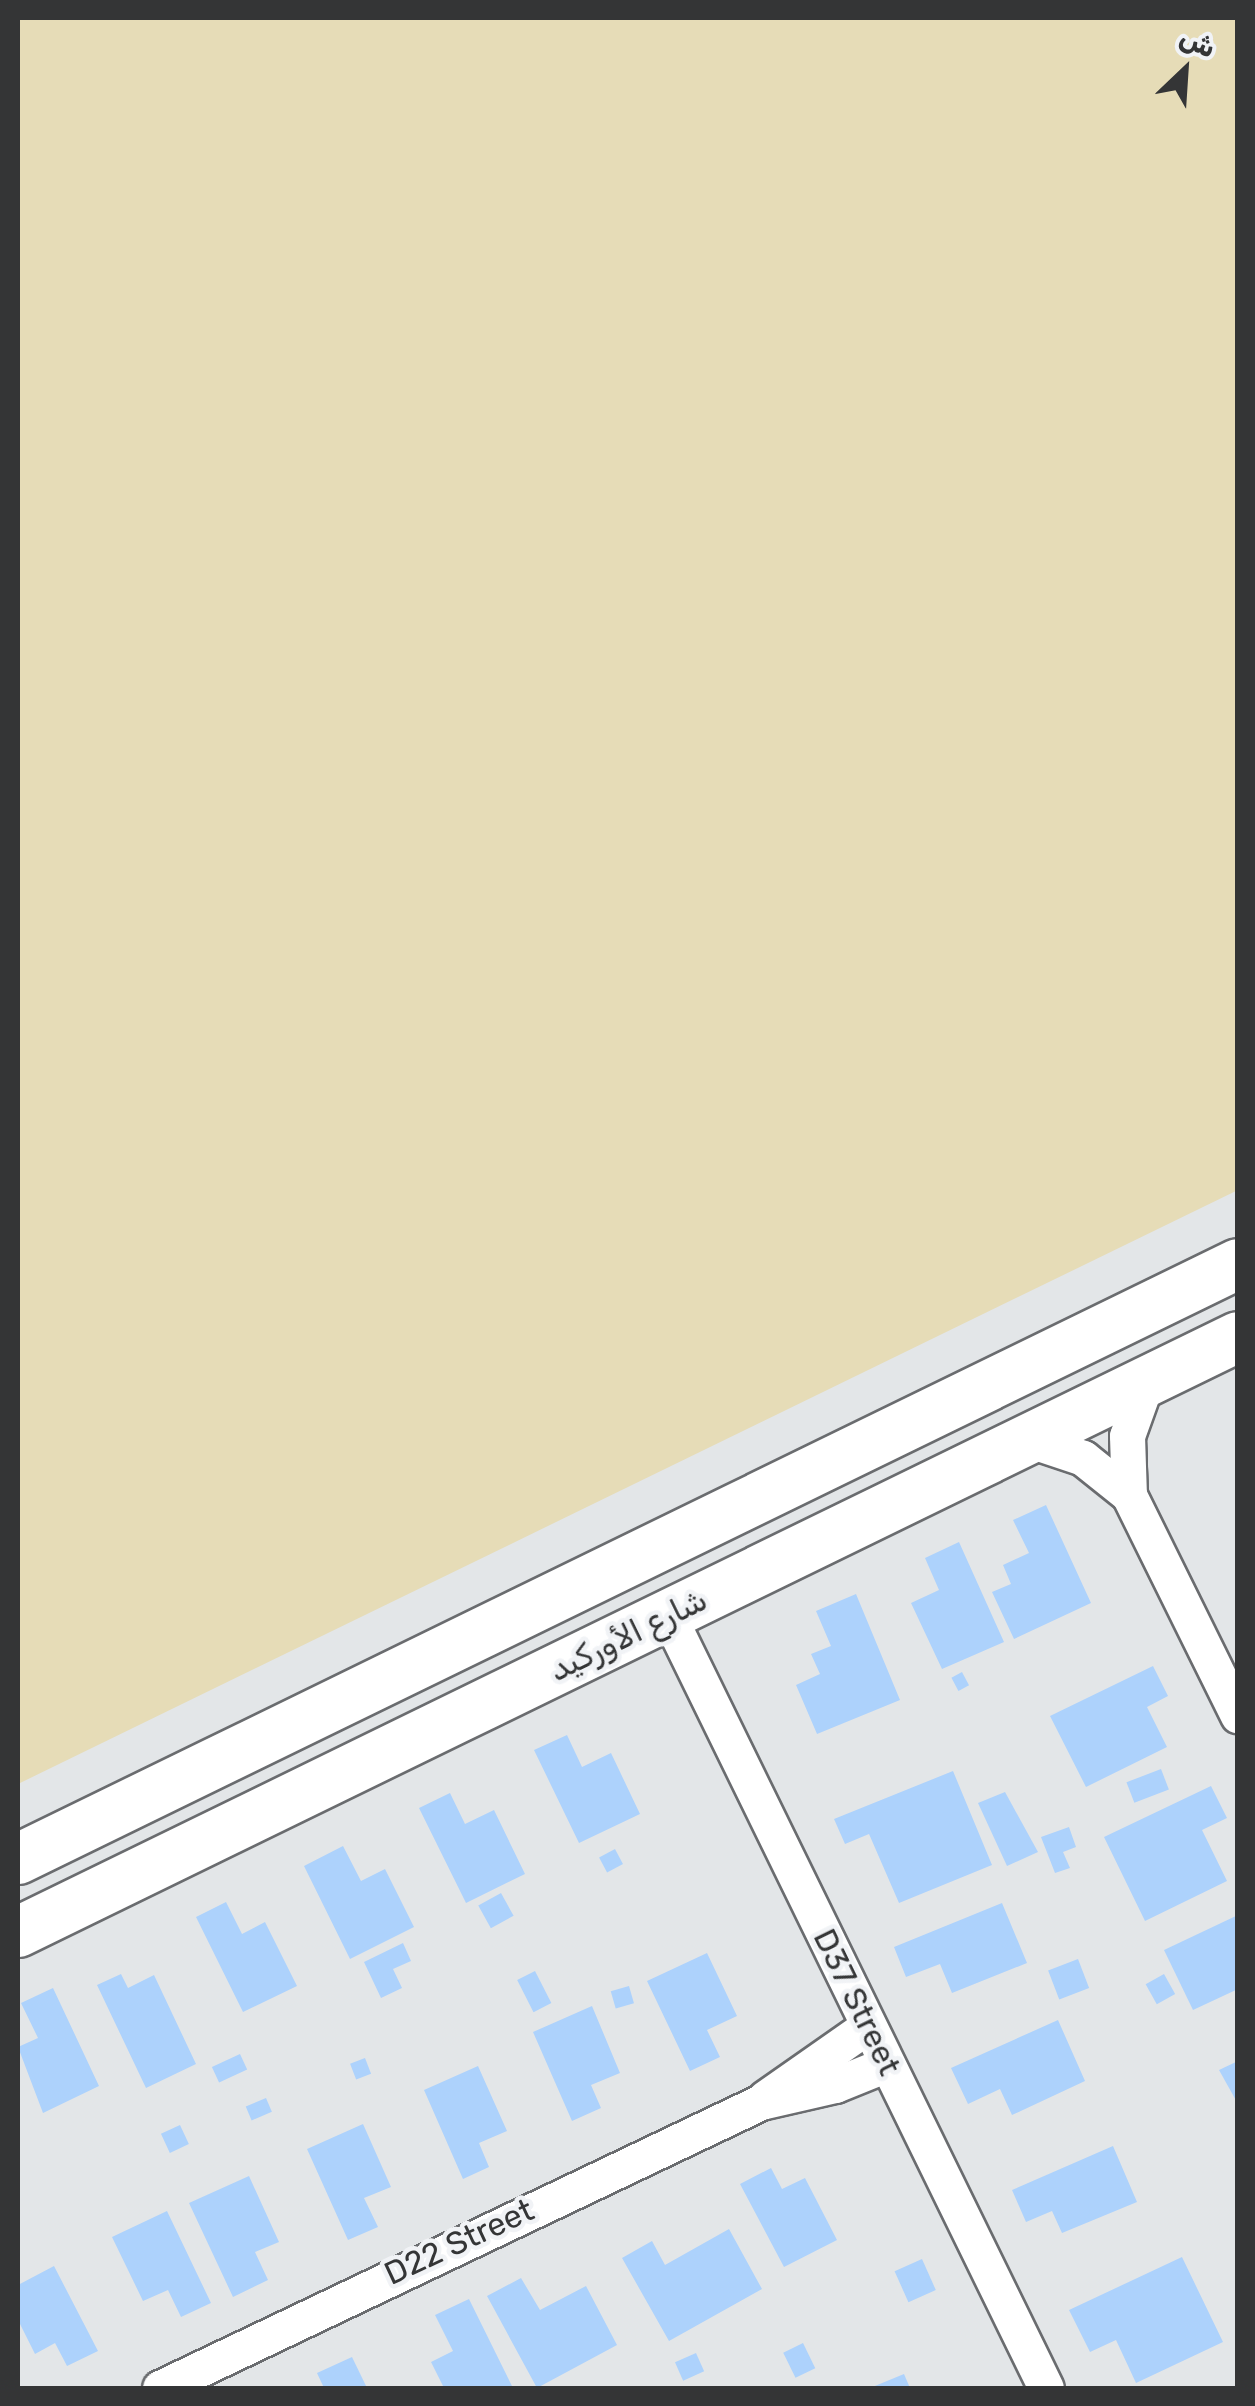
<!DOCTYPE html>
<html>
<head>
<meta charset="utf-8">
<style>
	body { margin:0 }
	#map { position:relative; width:1255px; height:2406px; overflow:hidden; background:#e3e6e8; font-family:Rubik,Vazirmatn,sans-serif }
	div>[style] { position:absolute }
	.sand>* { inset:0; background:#e6dcb7 }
	.building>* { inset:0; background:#add2fc; transform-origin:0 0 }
	.roads { filter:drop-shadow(2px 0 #6a6c6f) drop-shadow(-2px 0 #6a6c6f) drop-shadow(0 2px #6a6c6f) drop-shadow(0 -2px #6a6c6f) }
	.street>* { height:35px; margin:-17.5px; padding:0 17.5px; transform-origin:17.5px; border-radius:17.5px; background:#fff }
	.secondary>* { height:50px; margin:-25px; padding:0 25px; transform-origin:25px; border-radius:25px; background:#fff }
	span { translate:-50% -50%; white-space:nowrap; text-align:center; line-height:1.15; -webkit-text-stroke:9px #f1f3f6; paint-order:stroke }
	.street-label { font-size:32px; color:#343536 }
	.frame { position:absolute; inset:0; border:20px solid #343536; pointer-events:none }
	.north { position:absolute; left:1135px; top:20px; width:100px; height:100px; -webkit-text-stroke:8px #f1f3f6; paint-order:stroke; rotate:25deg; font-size:28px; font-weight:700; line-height:40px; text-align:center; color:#343536 }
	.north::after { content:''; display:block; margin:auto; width:35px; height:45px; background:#343536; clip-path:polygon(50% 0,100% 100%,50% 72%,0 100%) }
</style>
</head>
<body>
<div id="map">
	<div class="sand">
		<div style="clip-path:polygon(18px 18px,1237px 18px,1238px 1190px,18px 1784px)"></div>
	</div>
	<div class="building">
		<div style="clip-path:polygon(1046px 1505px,1091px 1603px,1014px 1639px,992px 1592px,1011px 1584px,1003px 1565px,1029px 1553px,1013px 1520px)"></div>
		<div style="clip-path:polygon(959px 1542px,1004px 1642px,942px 1669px,911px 1603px,939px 1590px,925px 1558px)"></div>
		<div style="clip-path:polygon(856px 1594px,900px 1700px,817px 1734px,796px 1685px,820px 1674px,811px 1654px,831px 1646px,816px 1611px)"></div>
		<div style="clip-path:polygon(1153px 1666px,1168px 1696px,1147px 1707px,1167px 1747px,1086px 1787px,1050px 1716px)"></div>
		<div style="left:962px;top:1672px;width:15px;height:12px;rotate:62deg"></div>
		<div style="clip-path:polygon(567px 1735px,582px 1767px,611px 1753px,640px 1814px,579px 1843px,534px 1750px)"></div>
		<div style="left:1161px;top:1769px;width:22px;height:37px;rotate:69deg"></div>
		<div style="clip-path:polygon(953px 1771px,992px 1865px,899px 1903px,869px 1834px,845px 1844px,834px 1819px)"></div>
		<div style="clip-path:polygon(1211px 1786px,1227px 1818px,1202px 1830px,1227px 1881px,1145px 1921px,1104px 1837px)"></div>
		<div style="clip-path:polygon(1005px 1792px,1038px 1852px,1007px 1866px,978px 1803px)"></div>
		<div style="clip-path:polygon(450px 1793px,465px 1824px,494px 1810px,525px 1874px,466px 1903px,419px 1808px)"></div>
		<div style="clip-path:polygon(1069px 1827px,1076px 1847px,1063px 1852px,1070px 1868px,1055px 1873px,1041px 1837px)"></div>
		<div style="clip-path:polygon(343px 1846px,361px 1881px,385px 1869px,414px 1927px,350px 1959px,304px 1866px)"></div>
		<div style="left:615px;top:1849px;width:17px;height:18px;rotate:62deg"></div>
		<div style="left:501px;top:1893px;width:26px;height:26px;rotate:61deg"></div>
		<div style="clip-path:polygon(226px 1902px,242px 1934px,265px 1922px,297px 1986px,243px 2012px,196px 1917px)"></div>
		<div style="clip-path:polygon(1002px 1903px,1027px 1963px,952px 1993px,940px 1964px,906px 1977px,894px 1947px)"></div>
		<div style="clip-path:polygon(1238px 1915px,1238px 1989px,1193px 2010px,1164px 1950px)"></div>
		<div style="clip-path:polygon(403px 1943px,411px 1961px,393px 1969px,402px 1988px,381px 1998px,364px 1962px)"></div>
		<div style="clip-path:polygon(707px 1953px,737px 2016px,707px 2030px,720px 2057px,690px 2071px,647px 1981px)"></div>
		<div style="left:1078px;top:1959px;width:31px;height:32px;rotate:69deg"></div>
		<div style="left:535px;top:1971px;width:36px;height:20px;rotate:63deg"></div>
		<div style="clip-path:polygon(121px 1974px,128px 1988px,154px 1975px,196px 2064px,146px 2088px,97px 1985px)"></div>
		<div style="left:1164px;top:1974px;width:23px;height:21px;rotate:61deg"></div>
		<div style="left:629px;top:1986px;width:18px;height:19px;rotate:74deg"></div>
		<div style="clip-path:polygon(53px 1988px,99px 2086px,43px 2113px,18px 2047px,38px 2038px,21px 2003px)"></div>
		<div style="clip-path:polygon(592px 2006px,620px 2073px,591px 2085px,601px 2108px,572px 2121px,533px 2032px)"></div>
		<div style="clip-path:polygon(1058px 2020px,1085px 2081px,1012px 2115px,1000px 2089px,968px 2104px,951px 2068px)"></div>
		<div style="left:240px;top:2054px;width:17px;height:31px;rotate:65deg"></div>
		<div style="left:365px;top:2058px;width:17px;height:16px;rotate:69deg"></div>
		<div style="clip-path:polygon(1238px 2061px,1238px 2104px,1219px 2070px)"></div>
		<div style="clip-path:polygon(478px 2066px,507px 2131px,479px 2143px,489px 2167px,463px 2179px,424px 2090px)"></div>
		<div style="left:266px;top:2098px;width:15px;height:22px;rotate:67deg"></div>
		<div style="clip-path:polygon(363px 2124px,391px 2187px,364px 2198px,378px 2227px,348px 2240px,307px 2149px)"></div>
		<div style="left:180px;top:2125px;width:21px;height:21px;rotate:65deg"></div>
		<div style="clip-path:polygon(1113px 2146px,1137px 2202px,1062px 2233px,1052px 2211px,1026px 2222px,1012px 2190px)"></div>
		<div style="clip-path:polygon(771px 2168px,782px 2189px,805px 2178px,837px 2240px,784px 2267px,740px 2184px)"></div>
		<div style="clip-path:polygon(249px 2176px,279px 2242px,255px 2252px,268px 2280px,233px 2297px,189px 2203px)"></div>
		<div style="clip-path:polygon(167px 2211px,211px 2303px,181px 2317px,168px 2290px,143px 2301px,112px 2237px)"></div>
		<div style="clip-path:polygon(729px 2229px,762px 2289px,669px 2341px,622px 2258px,652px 2241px,665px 2265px)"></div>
		<div style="clip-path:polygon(1182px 2257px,1223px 2342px,1136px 2383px,1116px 2340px,1090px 2352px,1069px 2310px)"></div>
		<div style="left:922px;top:2259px;width:34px;height:30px;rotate:66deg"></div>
		<div style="clip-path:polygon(54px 2266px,98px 2351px,67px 2366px,55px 2343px,35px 2354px,18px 2320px,18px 2285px)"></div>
		<div style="clip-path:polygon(521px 2278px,540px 2310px,586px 2286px,617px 2345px,537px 2388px,487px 2296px)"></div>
		<div style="clip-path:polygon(469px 2299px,513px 2388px,444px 2388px,431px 2362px,453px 2351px,435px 2315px)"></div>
		<div style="left:803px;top:2343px;width:28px;height:22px;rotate:64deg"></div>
		<div style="left:696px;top:2353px;width:20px;height:23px;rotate:66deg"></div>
		<div style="clip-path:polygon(352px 2357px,367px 2388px,324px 2388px,317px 2373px)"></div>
		<div style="clip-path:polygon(904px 2374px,910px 2388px,870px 2388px)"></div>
	</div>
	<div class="roads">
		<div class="street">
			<div style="left:1147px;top:1380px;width:59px;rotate:109.7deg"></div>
			<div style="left:1127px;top:1436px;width:59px;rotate:88.1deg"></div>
			<div style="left:1129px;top:1495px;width:246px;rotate:63.7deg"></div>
			<div style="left:1026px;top:1439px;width:60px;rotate:18.4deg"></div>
			<div style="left:1083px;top:1458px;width:59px;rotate:38.8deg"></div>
			<div style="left:668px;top:1615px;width:860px;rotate:63.94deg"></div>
			<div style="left:765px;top:2098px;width:126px;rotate:-35deg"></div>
			<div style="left:160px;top:2388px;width:666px;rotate:-25.45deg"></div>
			<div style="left:761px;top:2102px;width:76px;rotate:-12.9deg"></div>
			<div style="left:835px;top:2085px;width:56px;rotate:-22deg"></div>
		</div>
		<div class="secondary">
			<div style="left:18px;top:1859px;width:1357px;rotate:-26deg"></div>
			<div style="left:18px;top:1932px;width:1357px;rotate:-26deg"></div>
		</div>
	</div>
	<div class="street-label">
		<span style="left:628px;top:1635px;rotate:-26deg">شارع الأوركيد</span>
		<span style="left:857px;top:2002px;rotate:64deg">D37 Street</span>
		<span style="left:459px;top:2242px;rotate:-25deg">D22 Street</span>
	</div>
	<div class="frame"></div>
	<div class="north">ش</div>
</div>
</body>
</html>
